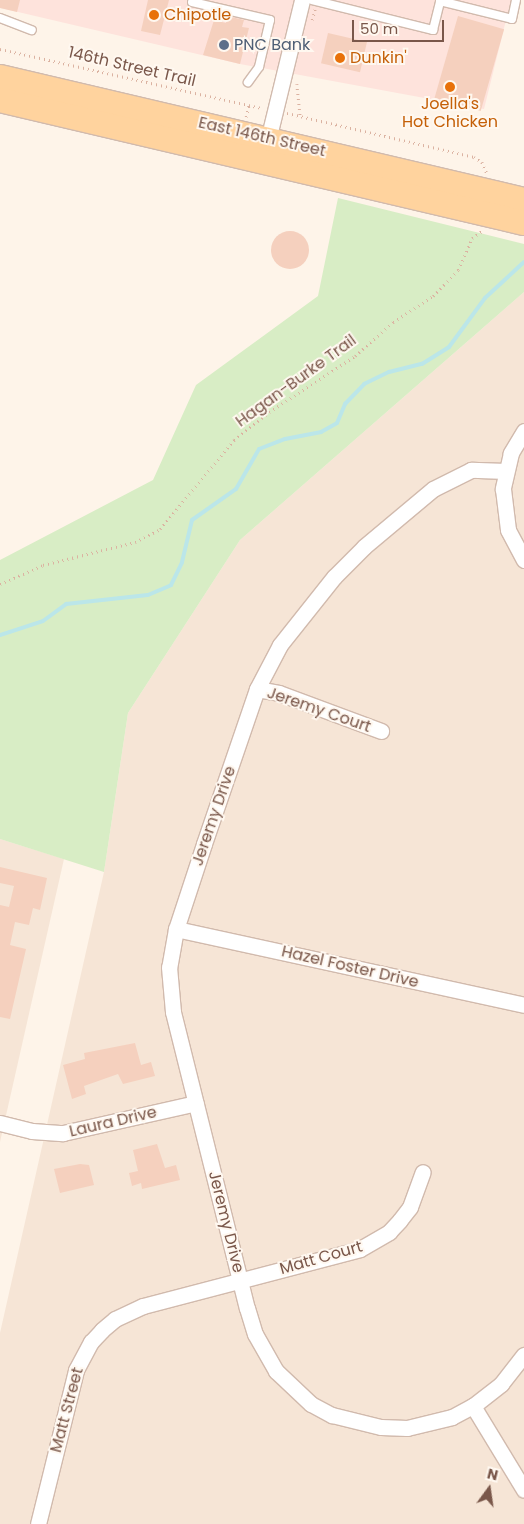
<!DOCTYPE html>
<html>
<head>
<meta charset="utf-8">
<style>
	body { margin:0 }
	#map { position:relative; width:524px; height:1524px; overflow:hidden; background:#fef4e9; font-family:Poppins,sans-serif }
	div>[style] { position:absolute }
	.residential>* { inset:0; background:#f6e5d6 }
	.commercial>* { inset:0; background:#fee3dc }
	.green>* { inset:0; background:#d8edc5 }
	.stream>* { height:4px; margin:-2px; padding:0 2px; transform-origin:2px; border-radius:2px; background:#bbe6e9 }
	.building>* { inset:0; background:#f5d0be; transform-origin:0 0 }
	.round { border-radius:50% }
	.path>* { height:2.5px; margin-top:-1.25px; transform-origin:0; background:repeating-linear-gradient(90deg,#dbb2a1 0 1px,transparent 0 5px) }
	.roads { filter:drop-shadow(1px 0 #d1baad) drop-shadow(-1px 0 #d1baad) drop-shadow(0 1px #d1baad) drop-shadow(0 -1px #d1baad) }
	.lane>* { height:8px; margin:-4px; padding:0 4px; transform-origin:4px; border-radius:4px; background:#fff }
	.street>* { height:15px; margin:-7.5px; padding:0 7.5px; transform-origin:7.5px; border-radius:7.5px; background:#fff }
	.primary>* { height:24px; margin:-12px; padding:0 12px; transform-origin:12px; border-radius:12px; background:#ffd39e }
	.dots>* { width:14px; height:14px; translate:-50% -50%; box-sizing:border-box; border:2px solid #fff8f0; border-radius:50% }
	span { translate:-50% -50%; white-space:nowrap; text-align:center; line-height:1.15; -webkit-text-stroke:4px #fff8f0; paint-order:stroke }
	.food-label { font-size:16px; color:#c56008 }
	.left { translate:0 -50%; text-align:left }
	.service-label { font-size:16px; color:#4e5e75 }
	.street-label { font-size:16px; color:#7a574a }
	.north { position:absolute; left:464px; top:1464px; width:50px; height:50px; -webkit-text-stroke:4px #fff8f0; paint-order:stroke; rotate:14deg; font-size:14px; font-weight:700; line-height:20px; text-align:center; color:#7a574a }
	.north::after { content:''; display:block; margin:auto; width:18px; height:22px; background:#7a574a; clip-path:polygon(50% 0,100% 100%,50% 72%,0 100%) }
	.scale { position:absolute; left:352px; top:20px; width:92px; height:22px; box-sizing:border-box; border:2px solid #7a574a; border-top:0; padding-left:6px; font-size:15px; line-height:18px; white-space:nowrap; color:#7a574a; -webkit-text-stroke:4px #fff8f0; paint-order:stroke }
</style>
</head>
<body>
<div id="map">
	<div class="residential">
		<div style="clip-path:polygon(524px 292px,524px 1524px,0 1524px,0 1333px,104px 872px,128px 713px,240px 540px)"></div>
		<div style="clip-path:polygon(0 839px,64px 859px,0 1142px)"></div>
	</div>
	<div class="commercial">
		<div style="clip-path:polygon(0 0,511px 0,484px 109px,240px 64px,1px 8px)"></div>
	</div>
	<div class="green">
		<div style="clip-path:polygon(338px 198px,524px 244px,524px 292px,240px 540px,128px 713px,104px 872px,0 839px,0 560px,153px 480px,196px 385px,318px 296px)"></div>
	</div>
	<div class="stream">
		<div style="left:0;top:635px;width:45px;rotate:-18deg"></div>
		<div style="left:43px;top:621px;width:29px;rotate:-36deg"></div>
		<div style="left:66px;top:604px;width:82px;rotate:-6.3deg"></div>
		<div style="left:148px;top:595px;width:25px;rotate:-23deg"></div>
		<div style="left:171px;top:585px;width:25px;rotate:-64deg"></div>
		<div style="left:182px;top:562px;width:43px;rotate:-76.6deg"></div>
		<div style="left:192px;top:520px;width:54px;rotate:-35.2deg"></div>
		<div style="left:236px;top:489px;width:46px;rotate:-60.1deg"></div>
		<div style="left:259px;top:449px;width:28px;rotate:-21deg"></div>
		<div style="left:285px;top:439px;width:37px;rotate:-11deg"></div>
		<div style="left:321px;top:432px;width:18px;rotate:-29deg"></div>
		<div style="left:337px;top:423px;width:21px;rotate:-67deg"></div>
		<div style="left:345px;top:404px;width:28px;rotate:-46deg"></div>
		<div style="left:364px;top:384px;width:28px;rotate:-26deg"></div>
		<div style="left:389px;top:372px;width:34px;rotate:-14deg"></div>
		<div style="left:422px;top:364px;width:32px;rotate:-32deg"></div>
		<div style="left:449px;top:347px;width:61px;rotate:-53.7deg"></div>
		<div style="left:485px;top:298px;width:53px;rotate:-42.7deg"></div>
	</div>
	<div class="building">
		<div style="clip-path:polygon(0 0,20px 0,17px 12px,0 8px)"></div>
		<div style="clip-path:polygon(148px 0,169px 0,160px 35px,141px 31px)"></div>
		<div style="clip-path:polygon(227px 16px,244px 20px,242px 27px,249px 28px,240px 64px,203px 55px,214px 20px,226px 23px)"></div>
		<div style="left:458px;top:16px;width:48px;height:85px;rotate:16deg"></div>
		<div style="left:328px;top:33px;width:40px;height:31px;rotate:13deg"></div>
		<div class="round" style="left:271px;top:231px;width:38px;height:38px"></div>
		<div style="clip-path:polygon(0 867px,47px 878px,40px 910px,33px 908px,29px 925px,15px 922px,10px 945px,26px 949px,10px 1019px,0 1017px,0 905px,9px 907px,14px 886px,0 883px)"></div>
		<div style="clip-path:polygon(135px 1043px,141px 1065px,151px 1062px,155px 1076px,123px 1084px,118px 1074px,84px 1086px,86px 1094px,72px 1099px,63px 1065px,85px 1059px,84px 1053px)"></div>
		<div style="clip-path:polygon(157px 1144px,165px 1168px,176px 1165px,180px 1180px,142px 1189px,141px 1183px,132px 1186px,129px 1173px,138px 1171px,133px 1150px)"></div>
		<div style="clip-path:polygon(80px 1164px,89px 1165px,94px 1185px,60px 1193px,54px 1169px)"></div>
	</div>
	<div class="path">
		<div style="left:312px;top:20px;width:11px;rotate:-75deg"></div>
		<div style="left:0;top:49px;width:269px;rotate:12.7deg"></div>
		<div style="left:297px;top:84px;width:31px;rotate:84deg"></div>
		<div style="left:287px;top:113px;width:192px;rotate:13.2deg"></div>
		<div style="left:474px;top:157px;width:9px;rotate:32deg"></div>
		<div style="left:482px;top:162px;width:12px;rotate:66deg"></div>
		<div style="left:246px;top:117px;width:13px;rotate:-77deg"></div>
		<div style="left:0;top:584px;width:47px;rotate:-23.8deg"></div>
		<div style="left:43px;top:565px;width:95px;rotate:-14deg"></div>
		<div style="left:135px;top:542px;width:28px;rotate:-27deg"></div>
		<div style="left:160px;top:529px;width:116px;rotate:-50.3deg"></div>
		<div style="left:234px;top:440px;width:45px;rotate:-38.7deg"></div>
		<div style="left:269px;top:412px;width:103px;rotate:-33.1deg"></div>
		<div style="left:355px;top:356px;width:51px;rotate:-41.8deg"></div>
		<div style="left:393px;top:322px;width:48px;rotate:-33deg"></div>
		<div style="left:433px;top:296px;width:36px;rotate:-46deg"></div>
		<div style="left:458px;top:270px;width:35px;rotate:-66deg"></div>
		<div style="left:472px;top:238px;width:12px;rotate:-35deg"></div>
	</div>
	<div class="roads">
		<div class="lane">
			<div style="left:312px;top:0;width:125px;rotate:13.9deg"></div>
			<div style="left:433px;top:30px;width:30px;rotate:-76deg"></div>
			<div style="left:440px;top:1px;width:74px;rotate:14deg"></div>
			<div style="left:512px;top:19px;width:19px;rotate:-78deg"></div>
			<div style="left:192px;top:2px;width:80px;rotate:13deg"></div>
			<div style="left:270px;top:20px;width:48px;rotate:103.2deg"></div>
			<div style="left:259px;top:67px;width:19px;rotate:126deg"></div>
			<div style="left:0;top:18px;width:34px;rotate:21deg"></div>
		</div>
		<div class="street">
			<div style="left:266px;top:148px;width:152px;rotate:-76.3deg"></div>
			<div style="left:524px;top:431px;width:26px;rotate:121deg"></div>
			<div style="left:511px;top:453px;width:37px;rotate:103deg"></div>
			<div style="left:503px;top:489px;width:41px;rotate:83deg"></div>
			<div style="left:508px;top:530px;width:34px;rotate:62deg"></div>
			<div style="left:506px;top:471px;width:35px;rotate:-178deg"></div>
			<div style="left:471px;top:470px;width:42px;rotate:153.4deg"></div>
			<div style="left:433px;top:489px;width:90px;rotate:140deg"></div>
			<div style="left:364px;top:547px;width:42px;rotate:135deg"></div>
			<div style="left:334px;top:577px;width:87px;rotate:128.5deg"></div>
			<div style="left:280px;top:645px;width:50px;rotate:117.6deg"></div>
			<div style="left:257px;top:689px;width:164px;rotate:108.9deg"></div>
			<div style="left:204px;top:844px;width:89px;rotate:108.2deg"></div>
			<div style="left:176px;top:929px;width:39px;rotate:100deg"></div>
			<div style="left:169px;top:967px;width:45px;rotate:84.9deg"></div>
			<div style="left:173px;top:1012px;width:305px;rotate:76deg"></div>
			<div style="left:247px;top:1308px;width:27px;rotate:73deg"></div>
			<div style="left:255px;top:1334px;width:43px;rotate:60.4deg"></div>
			<div style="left:276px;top:1371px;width:48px;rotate:43.3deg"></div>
			<div style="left:311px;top:1404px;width:24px;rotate:28deg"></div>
			<div style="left:332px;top:1415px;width:50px;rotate:13.8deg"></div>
			<div style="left:381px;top:1427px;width:26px;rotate:2deg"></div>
			<div style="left:407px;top:1428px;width:46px;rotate:-13.7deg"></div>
			<div style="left:452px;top:1417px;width:24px;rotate:-28deg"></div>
			<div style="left:473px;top:1406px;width:36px;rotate:-38deg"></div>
			<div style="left:501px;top:1384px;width:37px;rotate:-52deg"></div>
			<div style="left:257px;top:689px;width:22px;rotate:10deg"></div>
			<div style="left:279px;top:693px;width:109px;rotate:20.4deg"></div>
			<div style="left:176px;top:929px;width:356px;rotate:12.3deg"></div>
			<div style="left:0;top:1123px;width:33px;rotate:14deg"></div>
			<div style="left:32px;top:1131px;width:31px;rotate:4deg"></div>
			<div style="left:63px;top:1133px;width:136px;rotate:-12.7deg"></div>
			<div style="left:473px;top:1406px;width:98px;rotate:58.7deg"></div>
			<div style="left:38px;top:1524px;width:159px;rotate:-76.1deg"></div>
			<div style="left:76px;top:1370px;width:32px;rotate:-62deg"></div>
			<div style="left:91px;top:1342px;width:16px;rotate:-47deg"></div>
			<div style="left:102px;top:1330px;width:17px;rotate:-40deg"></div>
			<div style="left:115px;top:1319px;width:31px;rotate:-25deg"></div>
			<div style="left:143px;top:1306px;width:224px;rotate:-14.7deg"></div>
			<div style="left:360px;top:1249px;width:34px;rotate:-30deg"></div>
			<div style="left:389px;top:1232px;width:16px;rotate:-47deg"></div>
			<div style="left:400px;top:1220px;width:16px;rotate:-52deg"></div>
			<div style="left:410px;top:1207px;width:37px;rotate:-70deg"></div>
		</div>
		<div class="primary">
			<div style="left:0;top:77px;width:538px;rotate:13.21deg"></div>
			<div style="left:0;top:100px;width:538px;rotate:13.21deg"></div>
		</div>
	</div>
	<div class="dots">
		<div style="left:154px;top:15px;background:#e8710a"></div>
		<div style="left:224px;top:45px;background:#5c6f8a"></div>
		<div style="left:340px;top:58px;background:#e8710a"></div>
		<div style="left:450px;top:87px;background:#e8710a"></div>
	</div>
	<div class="food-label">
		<span class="left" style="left:164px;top:15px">Chipotle</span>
		<span class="left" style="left:350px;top:58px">Dunkin'</span>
		<span style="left:450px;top:113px">Joella's<br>Hot Chicken</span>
	</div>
	<div class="service-label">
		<span class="left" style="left:234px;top:45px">PNC Bank</span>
	</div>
	<div class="street-label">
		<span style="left:132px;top:67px;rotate:13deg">146th Street Trail</span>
		<span style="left:262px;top:137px;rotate:13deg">East 146th Street</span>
		<span style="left:296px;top:381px;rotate:-36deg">Hagan-Burke Trail</span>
		<span style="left:319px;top:710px;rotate:19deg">Jeremy Court</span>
		<span style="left:214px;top:816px;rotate:-71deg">Jeremy Drive</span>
		<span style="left:350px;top:967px;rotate:13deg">Hazel Foster Drive</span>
		<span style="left:113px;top:1122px;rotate:-13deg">Laura Drive</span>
		<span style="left:226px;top:1222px;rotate:76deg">Jeremy Drive</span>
		<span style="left:321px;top:1258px;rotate:-16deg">Matt Court</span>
		<span style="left:67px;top:1410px;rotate:-75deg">Matt Street</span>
	</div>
	<div class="north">N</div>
	<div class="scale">50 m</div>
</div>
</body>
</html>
